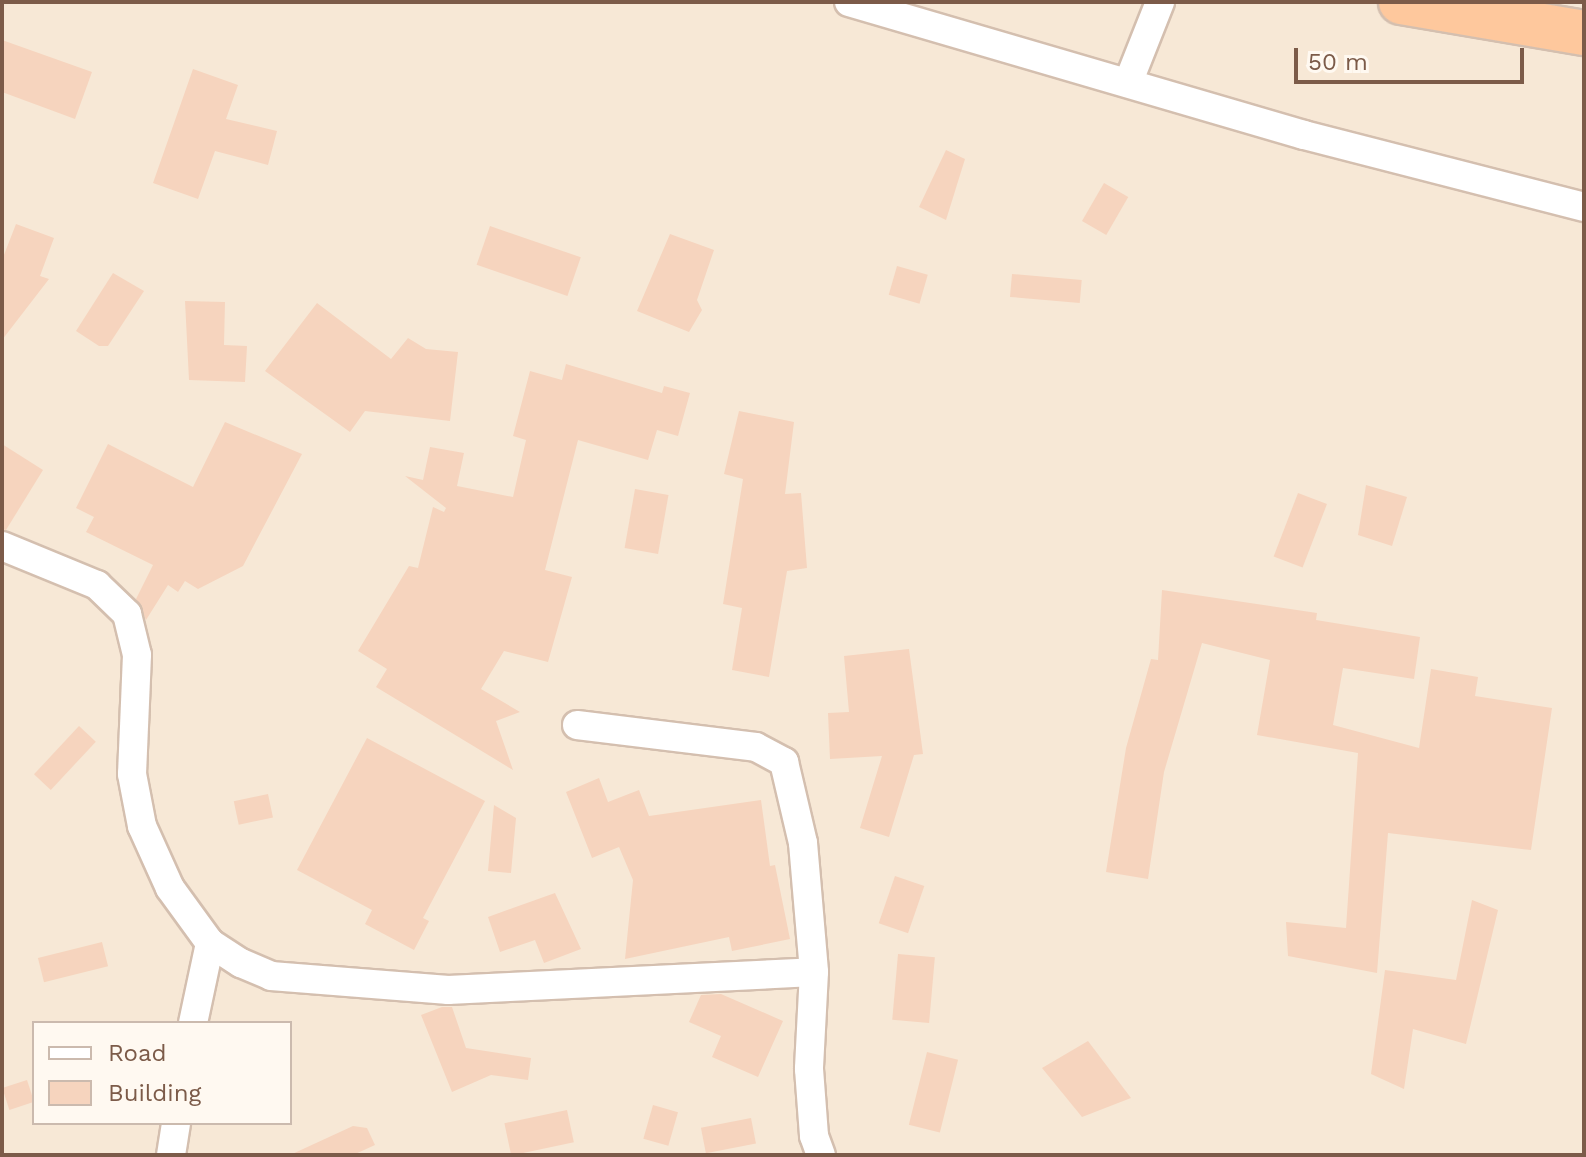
<!DOCTYPE html>
<html>
<head>
<meta charset="utf-8">
<style>
	body { margin:0 }
	#map { position:relative; width:1586px; height:1157px; overflow:hidden; background:#fef6e8; font-family:"Work Sans",sans-serif }
	div>[style] { position:absolute }
	.residential>* { inset:0; background:#f7e8d6 }
	.building>* { inset:0; background:#f6d4be; transform-origin:0 0 }
	.roads { filter:drop-shadow(2px 0 #d4bfaf) drop-shadow(-2px 0 #d4bfaf) drop-shadow(0 2px #d4bfaf) drop-shadow(0 -2px #d4bfaf) }
	.minor>* { height:28px; margin:-14px; padding:0 14px; transform-origin:14px; border-radius:14px; background:#fff }
	.trunk>* { height:44px; margin:-22px; padding:0 22px; transform-origin:22px; border-radius:22px; background:#fec89d }
	span { translate:-50% -50%; white-space:nowrap; text-align:center; line-height:1.15; -webkit-text-stroke:6px #fff9f1; paint-order:stroke }
	.frame { position:absolute; inset:0; border:4px solid #7c5b49; pointer-events:none }
	.legend { position:absolute; left:32px; top:1021px; width:260px; height:104px; box-sizing:border-box; background:#fff9f1; border:2px solid #cbbaae; margin:0; padding:10px 14px; list-style:none; font-size:24px; color:#7c5b49 }
	.legend li { display:flex; align-items:center; gap:16px; height:40px }
	.legend b { width:40px; border:2px solid #cbbaae }
	.scale { position:absolute; left:1294px; top:48px; width:230px; height:36px; box-sizing:border-box; border:4px solid #7c5b49; border-top:0; padding-left:10px; font-size:24px; line-height:28px; white-space:nowrap; color:#7c5b49; -webkit-text-stroke:6px #fff9f1; paint-order:stroke }
</style>
</head>
<body>
<div id="map">
	<div class="residential">
		<div style="clip-path:polygon(evenodd,2px 2px,1584px 2px,1584px 1155px,2px 1155px,2px 2px,34px 1023px,290px 1023px,290px 1123px,34px 1123px,34px 1023px)"></div>
	</div>
	<div class="building">
		<div style="clip-path:polygon(2px 40px,92px 72px,75px 119px,2px 92px)"></div>
		<div style="clip-path:polygon(193px 69px,238px 85px,226px 119px,277px 131px,268px 165px,215px 151px,198px 199px,153px 183px)"></div>
		<div style="clip-path:polygon(946px 150px,965px 159px,946px 220px,919px 207px)"></div>
		<div style="left:1104px;top:183px;width:28px;height:44px;rotate:30deg"></div>
		<div style="clip-path:polygon(16px 224px,54px 238px,40px 276px,49px 279px,2px 340px,2px 260px)"></div>
		<div style="left:490px;top:226px;width:96px;height:41px;rotate:19deg"></div>
		<div style="clip-path:polygon(670px 234px,714px 250px,697px 300px,702px 310px,689px 332px,637px 311px)"></div>
		<div style="left:897px;top:266px;width:32px;height:30px;rotate:16deg"></div>
		<div style="clip-path:polygon(113px 273px,144px 291px,108px 346px,99px 346px,76px 331px)"></div>
		<div style="left:1012px;top:274px;width:70px;height:23px;rotate:5deg"></div>
		<div style="clip-path:polygon(185px 301px,225px 302px,224px 345px,247px 346px,245px 382px,189px 380px)"></div>
		<div style="clip-path:polygon(317px 303px,391px 359px,408px 338px,426px 349px,458px 352px,450px 421px,365px 411px,350px 432px,265px 371px)"></div>
		<div style="clip-path:polygon(566px 364px,662px 393px,664px 386px,690px 393px,678px 436px,657px 430px,648px 460px,578px 440px,545px 570px,572px 577px,548px 662px,504px 651px,481px 689px,520px 712px,496px 721px,513px 770px,376px 687px,387px 669px,358px 651px,409px 566px,418px 568px,433px 507px,444px 512px,446px 508px,405px 476px,423px 480px,430px 447px,464px 453px,457px 486px,513px 497px,526px 440px,513px 436px,530px 371px,562px 380px)"></div>
		<div style="clip-path:polygon(739px 411px,794px 422px,785px 494px,801px 493px,807px 568px,787px 571px,769px 677px,732px 670px,742px 608px,723px 604px,743px 479px,724px 474px)"></div>
		<div style="clip-path:polygon(225px 422px,302px 454px,243px 566px,198px 589px,185px 581px,178px 592px,168px 585px,146px 620px,136px 599px,153px 565px,86px 532px,94px 517px,76px 508px,108px 444px,193px 487px)"></div>
		<div style="clip-path:polygon(2px 444px,43px 470px,6px 530px,2px 529px)"></div>
		<div style="clip-path:polygon(1366px 485px,1407px 497px,1392px 546px,1358px 535px)"></div>
		<div style="left:635px;top:489px;width:34px;height:60px;rotate:10deg"></div>
		<div style="left:1298px;top:493px;width:31px;height:68px;rotate:21deg"></div>
		<div style="clip-path:polygon(1162px 590px,1317px 613px,1316px 620px,1420px 637px,1414px 679px,1343px 668px,1333px 725px,1419px 748px,1431px 669px,1478px 677px,1475px 696px,1552px 708px,1531px 850px,1388px 833px,1377px 973px,1288px 956px,1286px 922px,1346px 928px,1358px 753px,1257px 735px,1270px 660px,1202px 643px,1164px 772px,1148px 879px,1106px 872px,1126px 748px,1151px 659px,1158px 660px)"></div>
		<div style="clip-path:polygon(909px 649px,923px 754px,914px 755px,889px 837px,860px 828px,882px 756px,830px 759px,828px 713px,849px 712px,844px 656px)"></div>
		<div style="left:79px;top:726px;width:23px;height:66px;rotate:43deg"></div>
		<div style="clip-path:polygon(367px 738px,485px 801px,423px 918px,429px 921px,414px 950px,365px 924px,372px 910px,297px 870px)"></div>
		<div style="clip-path:polygon(599px 778px,608px 802px,639px 790px,649px 816px,761px 800px,770px 866px,775px 865px,790px 939px,732px 951px,729px 937px,625px 959px,633px 880px,619px 847px,592px 858px,566px 792px)"></div>
		<div style="left:268px;top:794px;width:24px;height:35px;rotate:78deg"></div>
		<div style="clip-path:polygon(494px 805px,516px 818px,511px 873px,488px 871px)"></div>
		<div style="left:895px;top:876px;width:31px;height:50px;rotate:19deg"></div>
		<div style="clip-path:polygon(555px 893px,581px 949px,544px 963px,535px 940px,500px 952px,488px 917px)"></div>
		<div style="clip-path:polygon(1472px 900px,1498px 910px,1466px 1044px,1413px 1029px,1404px 1089px,1371px 1074px,1385px 970px,1456px 980px)"></div>
		<div style="left:102px;top:942px;width:25px;height:66px;rotate:76deg"></div>
		<div style="left:898px;top:954px;width:37px;height:66px;rotate:5deg"></div>
		<div style="clip-path:polygon(721px 994px,783px 1021px,758px 1077px,712px 1057px,721px 1036px,689px 1022px,701px 995px)"></div>
		<div style="clip-path:polygon(442px 1007px,452px 1007px,466px 1048px,531px 1058px,528px 1080px,491px 1075px,452px 1092px,421px 1015px)"></div>
		<div style="clip-path:polygon(1088px 1041px,1131px 1098px,1082px 1117px,1042px 1068px)"></div>
		<div style="left:927px;top:1052px;width:32px;height:75px;rotate:14deg"></div>
		<div style="left:27px;top:1080px;width:23px;height:26px;rotate:72deg"></div>
		<div style="left:653px;top:1105px;width:26px;height:35px;rotate:16deg"></div>
		<div style="left:567px;top:1110px;width:33px;height:64px;rotate:78deg"></div>
		<div style="left:751px;top:1118px;width:26px;height:51px;rotate:79deg"></div>
		<div style="clip-path:polygon(353px 1126px,367px 1128px,375px 1145px,353px 1155px,290px 1155px)"></div>
	</div>
	<div class="roads">
		<div class="minor">
			<div style="left:849px;top:2px;width:474px;rotate:16.3deg"></div>
			<div style="left:1304px;top:135px;width:289px;rotate:14.4deg"></div>
			<div style="left:1128px;top:83px;width:87px;rotate:-68.4deg"></div>
			<div style="left:2px;top:546px;width:103px;rotate:22.3deg"></div>
			<div style="left:97px;top:585px;width:42px;rotate:44deg"></div>
			<div style="left:127px;top:614px;width:42px;rotate:76.3deg"></div>
			<div style="left:137px;top:655px;width:119px;rotate:92.4deg"></div>
			<div style="left:132px;top:774px;width:53px;rotate:79.1deg"></div>
			<div style="left:142px;top:826px;width:68px;rotate:65.7deg"></div>
			<div style="left:170px;top:888px;width:68px;rotate:54deg"></div>
			<div style="left:210px;top:943px;width:37px;rotate:33deg"></div>
			<div style="left:241px;top:963px;width:33px;rotate:23deg"></div>
			<div style="left:271px;top:976px;width:178px;rotate:4.5deg"></div>
			<div style="left:448px;top:990px;width:366px;rotate:-2.8deg"></div>
			<div style="left:577px;top:725px;width:180px;rotate:7deg"></div>
			<div style="left:756px;top:747px;width:32px;rotate:28deg"></div>
			<div style="left:784px;top:762px;width:83px;rotate:76.8deg"></div>
			<div style="left:803px;top:843px;width:129px;rotate:85.1deg"></div>
			<div style="left:814px;top:972px;width:97px;rotate:93deg"></div>
			<div style="left:809px;top:1069px;width:67px;rotate:85.7deg"></div>
			<div style="left:814px;top:1136px;width:20px;rotate:70deg"></div>
			<div style="left:193px;top:1023px;width:82px;rotate:-78deg"></div>
			<div style="left:171px;top:1155px;width:32px;rotate:-81deg"></div>
		</div>
		<div class="trunk">
			<div style="left:1401px;top:2px;width:186px;rotate:9.6deg"></div>
		</div>
	</div>
	<div class="frame"></div>
	<ul class="legend">
	<li><b style="height:10px;background:#fff"></b>Road</li>
	<li><b style="height:22px;background:#f6d4be"></b>Building</li>
	</ul>
	<div class="scale">50 m</div>
</div>
</body>
</html>
